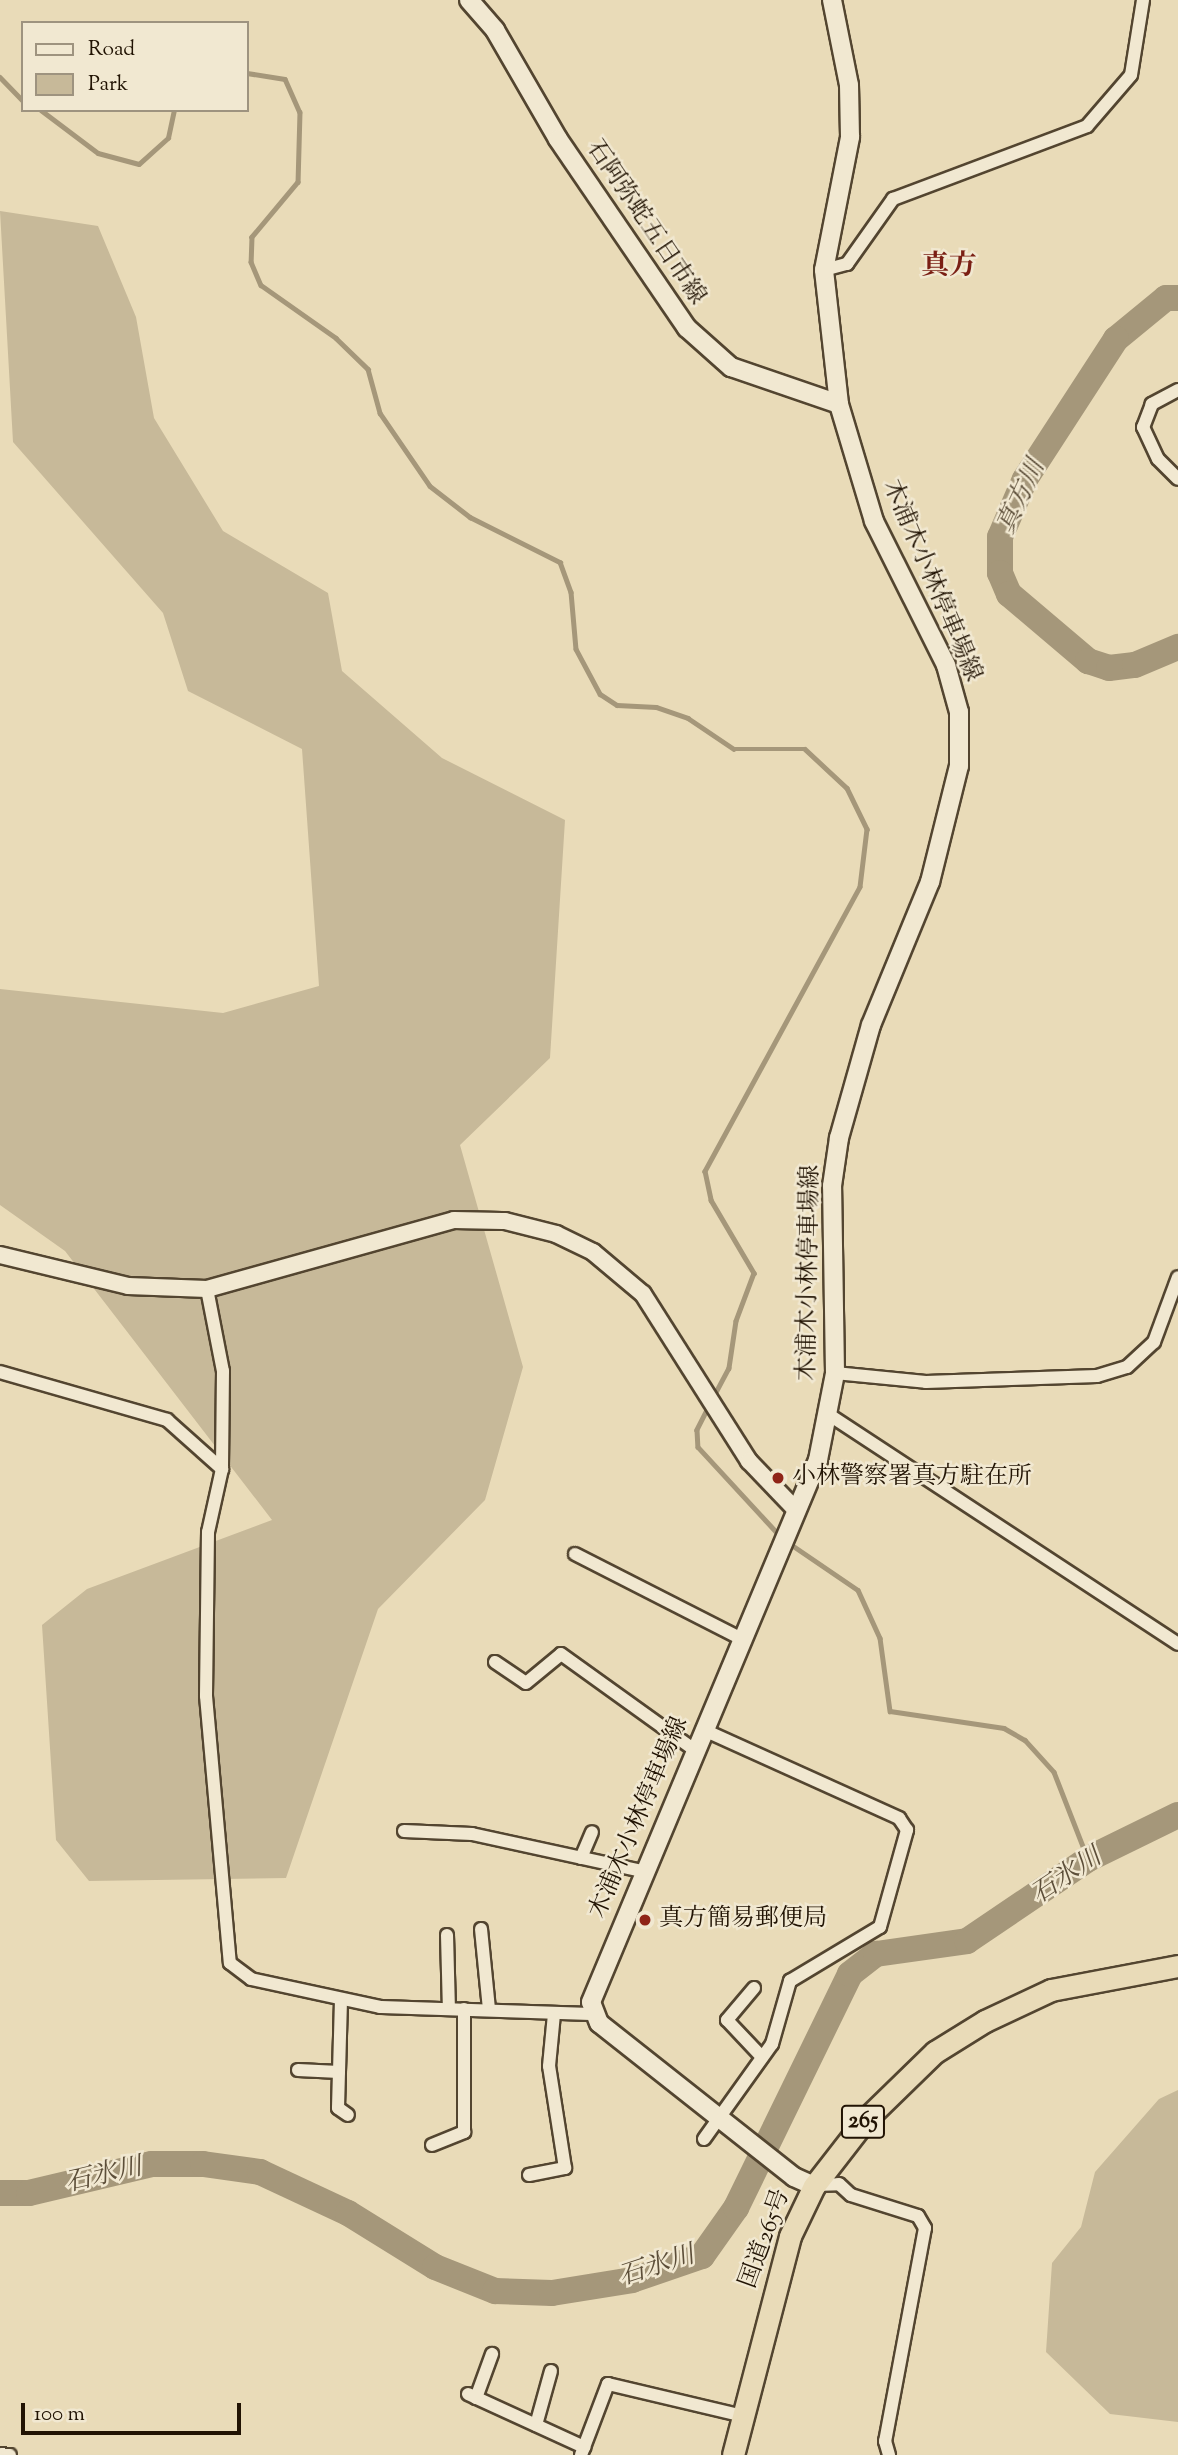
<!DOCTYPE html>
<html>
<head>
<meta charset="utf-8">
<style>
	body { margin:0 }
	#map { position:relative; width:1178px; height:2455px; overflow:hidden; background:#e9dbb8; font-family:"Sorts Mill Goudy","Noto Serif JP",serif }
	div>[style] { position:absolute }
	.green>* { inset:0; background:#c7b999 }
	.stream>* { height:4.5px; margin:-2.25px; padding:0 2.25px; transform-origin:2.25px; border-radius:2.25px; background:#a5977a }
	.river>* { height:26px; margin:-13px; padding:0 13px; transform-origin:13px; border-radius:13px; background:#a5977a }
	.roads { filter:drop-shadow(2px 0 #534530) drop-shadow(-2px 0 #534530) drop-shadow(0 2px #534530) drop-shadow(0 -2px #534530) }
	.minor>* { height:12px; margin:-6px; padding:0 6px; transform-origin:6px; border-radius:6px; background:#f1e8d1 }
	.tertiary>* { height:16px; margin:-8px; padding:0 8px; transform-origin:8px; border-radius:8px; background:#f1e8d1 }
	.secondary>* { height:18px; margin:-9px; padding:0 9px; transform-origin:9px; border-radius:9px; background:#f1e8d1 }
	.trunk>* { height:21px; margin:-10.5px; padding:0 10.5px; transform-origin:10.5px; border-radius:10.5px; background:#e9dbb8 }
	.dots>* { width:19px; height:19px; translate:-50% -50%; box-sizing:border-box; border:4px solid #f1e8d1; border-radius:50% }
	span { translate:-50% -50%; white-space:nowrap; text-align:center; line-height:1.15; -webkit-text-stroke:5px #f1e8d1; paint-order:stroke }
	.shield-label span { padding:2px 5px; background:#f1e8d1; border:2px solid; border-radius:5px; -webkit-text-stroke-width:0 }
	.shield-label { font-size:23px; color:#211303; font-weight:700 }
	.street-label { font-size:24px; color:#211303 }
	.poi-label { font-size:24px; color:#211303 }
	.left { translate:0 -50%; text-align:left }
	.water-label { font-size:26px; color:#5c4e39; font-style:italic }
	.quarter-label { font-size:28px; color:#7a1f14; font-weight:700 }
	.legend { position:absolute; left:21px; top:21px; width:228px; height:91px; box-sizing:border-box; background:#f1e8d1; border:2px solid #9e937f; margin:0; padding:9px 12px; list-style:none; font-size:21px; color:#211303 }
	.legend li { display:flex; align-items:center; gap:14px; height:35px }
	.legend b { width:35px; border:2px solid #9e937f }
	.scale { position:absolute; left:21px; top:2403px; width:220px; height:32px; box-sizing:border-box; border:4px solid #211303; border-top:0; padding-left:9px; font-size:21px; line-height:24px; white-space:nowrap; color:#211303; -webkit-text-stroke:5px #f1e8d1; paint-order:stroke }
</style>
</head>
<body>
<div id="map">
	<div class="green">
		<div style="clip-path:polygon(0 211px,98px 226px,136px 317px,154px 418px,223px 531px,328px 593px,342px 671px,442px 758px,565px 820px,550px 1058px,460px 1145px,523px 1367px,485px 1500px,378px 1609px,286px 1878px,89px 1881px,56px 1840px,42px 1625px,87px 1589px,272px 1520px,65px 1251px,0 1205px,0 989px,223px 1013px,319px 986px,302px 749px,188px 691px,163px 613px,13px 442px)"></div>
		<div style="clip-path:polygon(1178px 2090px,1178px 2422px,1110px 2414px,1046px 2352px,1052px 2263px,1081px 2227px,1095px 2172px,1159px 2099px)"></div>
	</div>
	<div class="stream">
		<div style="left:247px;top:73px;width:38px;rotate:9deg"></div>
		<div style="left:285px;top:79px;width:36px;rotate:66deg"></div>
		<div style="left:300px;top:112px;width:70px;rotate:91.6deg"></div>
		<div style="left:298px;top:182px;width:72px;rotate:129.9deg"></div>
		<div style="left:252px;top:237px;width:25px;rotate:92deg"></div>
		<div style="left:251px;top:262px;width:25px;rotate:67deg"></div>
		<div style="left:261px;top:285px;width:92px;rotate:35.2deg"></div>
		<div style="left:336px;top:338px;width:45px;rotate:44.1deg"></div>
		<div style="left:368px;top:369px;width:46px;rotate:74.7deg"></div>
		<div style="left:380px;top:413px;width:88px;rotate:55.6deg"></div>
		<div style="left:430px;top:486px;width:51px;rotate:37.8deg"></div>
		<div style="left:470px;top:517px;width:101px;rotate:26.6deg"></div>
		<div style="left:560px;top:562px;width:32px;rotate:70deg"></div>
		<div style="left:571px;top:592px;width:57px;rotate:85deg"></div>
		<div style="left:576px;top:649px;width:51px;rotate:61.9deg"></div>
		<div style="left:600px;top:694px;width:20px;rotate:33deg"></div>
		<div style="left:617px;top:705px;width:39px;rotate:3deg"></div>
		<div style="left:656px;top:707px;width:34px;rotate:19deg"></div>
		<div style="left:688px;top:718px;width:55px;rotate:34deg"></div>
		<div style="left:734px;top:749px;width:71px"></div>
		<div style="left:805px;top:749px;width:57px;rotate:42.9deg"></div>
		<div style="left:847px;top:788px;width:46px;rotate:64deg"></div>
		<div style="left:867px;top:829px;width:58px;rotate:96.9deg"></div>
		<div style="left:860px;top:887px;width:324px;rotate:118.6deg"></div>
		<div style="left:705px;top:1171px;width:30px;rotate:78deg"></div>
		<div style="left:711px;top:1200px;width:85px;rotate:59.5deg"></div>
		<div style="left:754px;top:1273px;width:51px;rotate:110.6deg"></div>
		<div style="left:736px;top:1321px;width:48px;rotate:98.5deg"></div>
		<div style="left:729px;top:1368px;width:34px;rotate:118deg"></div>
		<div style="left:0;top:77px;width:33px;rotate:46deg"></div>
		<div style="left:41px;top:110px;width:71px;rotate:37deg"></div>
		<div style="left:98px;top:153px;width:42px;rotate:15deg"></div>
		<div style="left:139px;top:164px;width:39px;rotate:-42deg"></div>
		<div style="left:168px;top:138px;width:29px;rotate:-78deg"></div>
		<div style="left:709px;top:1406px;width:27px;rotate:117deg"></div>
		<div style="left:697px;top:1430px;width:17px;rotate:87deg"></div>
		<div style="left:698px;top:1447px;width:121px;rotate:47.3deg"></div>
		<div style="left:789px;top:1543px;width:83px;rotate:34.3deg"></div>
		<div style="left:858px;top:1590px;width:53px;rotate:65.4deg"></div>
		<div style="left:880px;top:1638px;width:74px;rotate:82.2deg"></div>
		<div style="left:890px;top:1711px;width:115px;rotate:8.5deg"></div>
		<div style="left:1004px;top:1728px;width:24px;rotate:30deg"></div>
		<div style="left:1025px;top:1740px;width:43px;rotate:47.8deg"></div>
		<div style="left:1054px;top:1772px;width:93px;rotate:68.7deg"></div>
	</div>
	<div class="river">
		<div style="left:1178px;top:298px;width:12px;rotate:180deg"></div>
		<div style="left:1166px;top:298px;width:65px;rotate:140.6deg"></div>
		<div style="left:1116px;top:339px;width:167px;rotate:123deg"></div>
		<div style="left:1025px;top:479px;width:63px;rotate:113.3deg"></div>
		<div style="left:1000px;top:537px;width:36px;rotate:90deg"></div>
		<div style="left:1000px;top:573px;width:23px;rotate:67deg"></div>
		<div style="left:1009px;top:594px;width:104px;rotate:40.3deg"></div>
		<div style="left:1088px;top:661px;width:22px;rotate:18deg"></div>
		<div style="left:1109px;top:668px;width:26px;rotate:-7deg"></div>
		<div style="left:1135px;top:665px;width:47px;rotate:-22.7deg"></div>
		<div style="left:0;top:2193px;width:29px"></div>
		<div style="left:29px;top:2193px;width:126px;rotate:-13.3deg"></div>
		<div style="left:152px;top:2164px;width:51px"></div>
		<div style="left:203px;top:2164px;width:58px;rotate:8deg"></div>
		<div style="left:260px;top:2172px;width:97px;rotate:25deg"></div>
		<div style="left:348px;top:2213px;width:102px;rotate:31.8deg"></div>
		<div style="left:435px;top:2267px;width:65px;rotate:21.8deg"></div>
		<div style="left:495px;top:2291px;width:57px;rotate:2deg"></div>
		<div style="left:552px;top:2293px;width:81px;rotate:-9.2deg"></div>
		<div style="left:632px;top:2280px;width:74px;rotate:-18.9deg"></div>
		<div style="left:702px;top:2256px;width:59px;rotate:-54.7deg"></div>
		<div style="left:736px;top:2208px;width:260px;rotate:-64deg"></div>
		<div style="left:850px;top:1974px;width:33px;rotate:-38deg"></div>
		<div style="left:876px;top:1954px;width:92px;rotate:-8.1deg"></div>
		<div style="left:967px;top:1941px;width:146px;rotate:-34.1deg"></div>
		<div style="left:1088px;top:1859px;width:100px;rotate:-26.1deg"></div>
	</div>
	<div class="roads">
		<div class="minor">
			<div style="left:824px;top:270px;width:24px;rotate:-15deg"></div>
			<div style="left:847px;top:264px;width:80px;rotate:-54.7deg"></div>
			<div style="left:893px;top:199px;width:207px;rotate:-20.6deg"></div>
			<div style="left:1087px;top:126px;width:67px;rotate:-49.2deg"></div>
			<div style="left:1131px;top:75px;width:76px;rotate:-80.9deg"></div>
			<div style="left:1178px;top:390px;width:30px;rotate:152deg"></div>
			<div style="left:1152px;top:404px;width:25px;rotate:111deg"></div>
			<div style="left:1143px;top:427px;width:35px;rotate:65deg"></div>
			<div style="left:1158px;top:459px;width:28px;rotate:45deg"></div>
			<div style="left:207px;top:1289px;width:84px;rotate:79deg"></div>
			<div style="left:223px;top:1371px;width:98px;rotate:90.6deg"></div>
			<div style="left:222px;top:1469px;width:65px;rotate:102.5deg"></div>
			<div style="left:208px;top:1532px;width:164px;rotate:90.7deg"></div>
			<div style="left:206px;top:1696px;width:268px;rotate:84.9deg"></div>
			<div style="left:230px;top:1963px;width:26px;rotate:37deg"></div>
			<div style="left:251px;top:1979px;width:132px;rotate:12.2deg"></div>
			<div style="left:380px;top:2007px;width:212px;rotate:1.9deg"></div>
			<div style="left:0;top:1372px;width:174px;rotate:16deg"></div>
			<div style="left:167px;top:1420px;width:74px;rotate:41.7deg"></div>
			<div style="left:835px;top:1373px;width:91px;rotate:5.6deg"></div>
			<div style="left:926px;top:1382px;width:171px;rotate:-2deg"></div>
			<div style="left:1097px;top:1376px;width:31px;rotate:-17deg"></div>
			<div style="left:1127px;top:1367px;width:37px;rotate:-43deg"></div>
			<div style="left:1154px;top:1342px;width:69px;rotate:-69.7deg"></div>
			<div style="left:831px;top:1416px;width:415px;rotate:33.3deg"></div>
			<div style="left:575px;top:1554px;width:187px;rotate:27deg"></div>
			<div style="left:495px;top:1662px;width:37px;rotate:34deg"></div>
			<div style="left:526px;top:1683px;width:45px;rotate:-39.6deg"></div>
			<div style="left:561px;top:1654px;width:166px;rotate:35.7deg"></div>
			<div style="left:404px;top:1831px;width:68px;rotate:2.5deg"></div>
			<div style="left:472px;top:1834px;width:178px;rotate:12.3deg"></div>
			<div style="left:581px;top:1858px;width:28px;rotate:-67deg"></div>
			<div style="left:481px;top:1929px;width:80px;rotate:84.3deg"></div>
			<div style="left:447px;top:1935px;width:74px;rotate:88.5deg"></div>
			<div style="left:754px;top:1988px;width:42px;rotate:130.2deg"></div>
			<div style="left:727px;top:2020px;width:51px;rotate:46.6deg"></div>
			<div style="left:341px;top:2000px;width:108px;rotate:91.6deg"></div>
			<div style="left:338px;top:2108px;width:12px;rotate:35deg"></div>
			<div style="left:298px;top:2070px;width:41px;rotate:2.8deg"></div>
			<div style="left:704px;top:2139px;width:117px;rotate:-54.4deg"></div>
			<div style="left:772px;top:2044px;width:66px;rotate:-74.1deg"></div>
			<div style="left:790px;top:1981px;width:105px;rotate:-31deg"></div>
			<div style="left:880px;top:1927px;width:101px;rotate:-74.4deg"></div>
			<div style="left:907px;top:1830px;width:14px;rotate:-124deg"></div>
			<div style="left:899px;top:1818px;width:214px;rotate:-155.7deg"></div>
			<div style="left:432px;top:2145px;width:35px;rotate:-22deg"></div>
			<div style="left:464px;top:2132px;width:123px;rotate:-90deg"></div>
			<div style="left:529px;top:2175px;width:37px;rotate:-11deg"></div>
			<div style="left:565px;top:2168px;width:103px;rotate:-98.9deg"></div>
			<div style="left:549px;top:2066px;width:52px;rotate:-84.5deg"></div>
			<div style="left:815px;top:2185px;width:24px;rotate:-2deg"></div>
			<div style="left:839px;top:2184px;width:16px;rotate:43deg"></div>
			<div style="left:851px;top:2195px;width:70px;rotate:17.4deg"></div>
			<div style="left:918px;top:2216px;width:14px;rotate:60deg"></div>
			<div style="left:925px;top:2228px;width:217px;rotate:100.6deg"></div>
			<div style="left:885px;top:2441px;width:15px;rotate:74deg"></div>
			<div style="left:468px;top:2394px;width:128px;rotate:24.6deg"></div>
			<div style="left:476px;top:2398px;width:47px;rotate:-70deg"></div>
			<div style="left:536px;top:2425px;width:56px;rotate:-74.5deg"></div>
			<div style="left:0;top:2454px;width:10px;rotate:6deg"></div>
			<div style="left:581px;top:2455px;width:76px;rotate:-69.2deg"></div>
			<div style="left:608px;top:2384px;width:139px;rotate:13.3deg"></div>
		</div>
		<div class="tertiary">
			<div style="left:0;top:1255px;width:132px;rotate:13.6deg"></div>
			<div style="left:128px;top:1286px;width:79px;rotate:2.2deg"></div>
			<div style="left:207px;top:1289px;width:256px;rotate:-15.6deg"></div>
			<div style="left:454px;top:1220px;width:51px;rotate:1.1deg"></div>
			<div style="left:505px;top:1221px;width:53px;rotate:14.3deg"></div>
			<div style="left:556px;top:1234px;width:41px;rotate:25.9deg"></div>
			<div style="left:593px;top:1252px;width:65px;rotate:40deg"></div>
			<div style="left:643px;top:1294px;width:198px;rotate:57.6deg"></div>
			<div style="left:749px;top:1461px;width:68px;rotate:46.2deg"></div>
		</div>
		<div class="secondary">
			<div style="left:469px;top:0;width:40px;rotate:49deg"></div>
			<div style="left:495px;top:30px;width:126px;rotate:60deg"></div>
			<div style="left:558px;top:139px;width:229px;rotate:55.7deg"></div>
			<div style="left:687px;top:328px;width:59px;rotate:41.6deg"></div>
			<div style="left:731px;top:367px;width:114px;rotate:18.9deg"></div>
			<div style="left:814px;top:2186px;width:22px;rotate:-156deg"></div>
			<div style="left:794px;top:2177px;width:248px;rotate:-141.7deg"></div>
			<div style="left:599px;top:2023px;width:22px;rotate:-111deg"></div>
			<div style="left:591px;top:2002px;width:588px;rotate:-67.28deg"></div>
			<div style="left:818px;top:1460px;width:89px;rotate:-78.9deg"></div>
			<div style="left:835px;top:1373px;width:187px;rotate:-90.9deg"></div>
			<div style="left:832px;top:1186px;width:49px;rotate:-81.7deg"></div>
			<div style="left:839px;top:1138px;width:117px;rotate:-74.2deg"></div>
			<div style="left:871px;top:1025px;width:155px;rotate:-67.6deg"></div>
			<div style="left:930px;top:882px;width:120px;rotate:-76deg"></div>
			<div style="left:959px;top:766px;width:54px;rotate:-90deg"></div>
			<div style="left:959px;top:712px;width:49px;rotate:-105.5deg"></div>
			<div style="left:946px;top:665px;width:161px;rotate:-116.6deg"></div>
			<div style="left:874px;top:521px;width:122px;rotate:-106.7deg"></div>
			<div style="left:839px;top:404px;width:135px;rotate:-96.4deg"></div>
			<div style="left:824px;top:270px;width:136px;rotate:-78.9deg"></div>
			<div style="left:850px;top:137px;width:52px;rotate:-91.1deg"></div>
			<div style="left:849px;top:85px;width:87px;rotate:-101.3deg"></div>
		</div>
		<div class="trunk">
			<div style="left:733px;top:2455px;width:226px;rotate:-75.4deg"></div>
			<div style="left:790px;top:2236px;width:55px;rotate:-64.4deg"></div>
			<div style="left:814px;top:2186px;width:85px;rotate:-52.2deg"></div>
			<div style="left:866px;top:2119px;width:96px;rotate:-44.2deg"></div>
			<div style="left:935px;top:2052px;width:59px;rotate:-31.8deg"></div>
			<div style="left:985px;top:2021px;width:73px;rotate:-25.2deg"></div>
			<div style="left:1051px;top:1990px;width:129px;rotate:-10.7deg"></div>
		</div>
	</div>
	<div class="dots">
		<div style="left:778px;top:1478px;background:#8f2418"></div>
		<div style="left:645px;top:1920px;background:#8f2418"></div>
	</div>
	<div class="shield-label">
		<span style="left:863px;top:2122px">265</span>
	</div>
	<div class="street-label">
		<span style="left:645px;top:223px;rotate:56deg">石阿弥蛇五日市線</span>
		<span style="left:931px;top:581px;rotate:67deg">木浦木小林停車場線</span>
		<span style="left:810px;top:1273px;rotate:-89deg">木浦木小林停車場線</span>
		<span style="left:640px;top:1818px;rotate:-67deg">木浦木小林停車場線</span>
		<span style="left:766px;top:2239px;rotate:-70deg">国道265号</span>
	</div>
	<div class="poi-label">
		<span class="left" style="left:792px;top:1478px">小林警察署真方駐在所</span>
		<span class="left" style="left:659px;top:1920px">真方簡易郵便局</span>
	</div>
	<div class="water-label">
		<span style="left:1022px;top:497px;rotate:-65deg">真方川</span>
		<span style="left:1067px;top:1877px;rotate:-34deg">石氷川</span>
		<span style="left:104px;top:2176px;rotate:-13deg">石氷川</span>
		<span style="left:657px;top:2267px;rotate:-18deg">石氷川</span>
	</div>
	<div class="quarter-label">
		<span style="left:949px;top:267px">真方</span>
	</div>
	<ul class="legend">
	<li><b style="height:9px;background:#f1e8d1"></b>Road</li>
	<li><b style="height:19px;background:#c7b999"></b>Park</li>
	</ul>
	<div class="scale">100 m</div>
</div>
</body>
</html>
